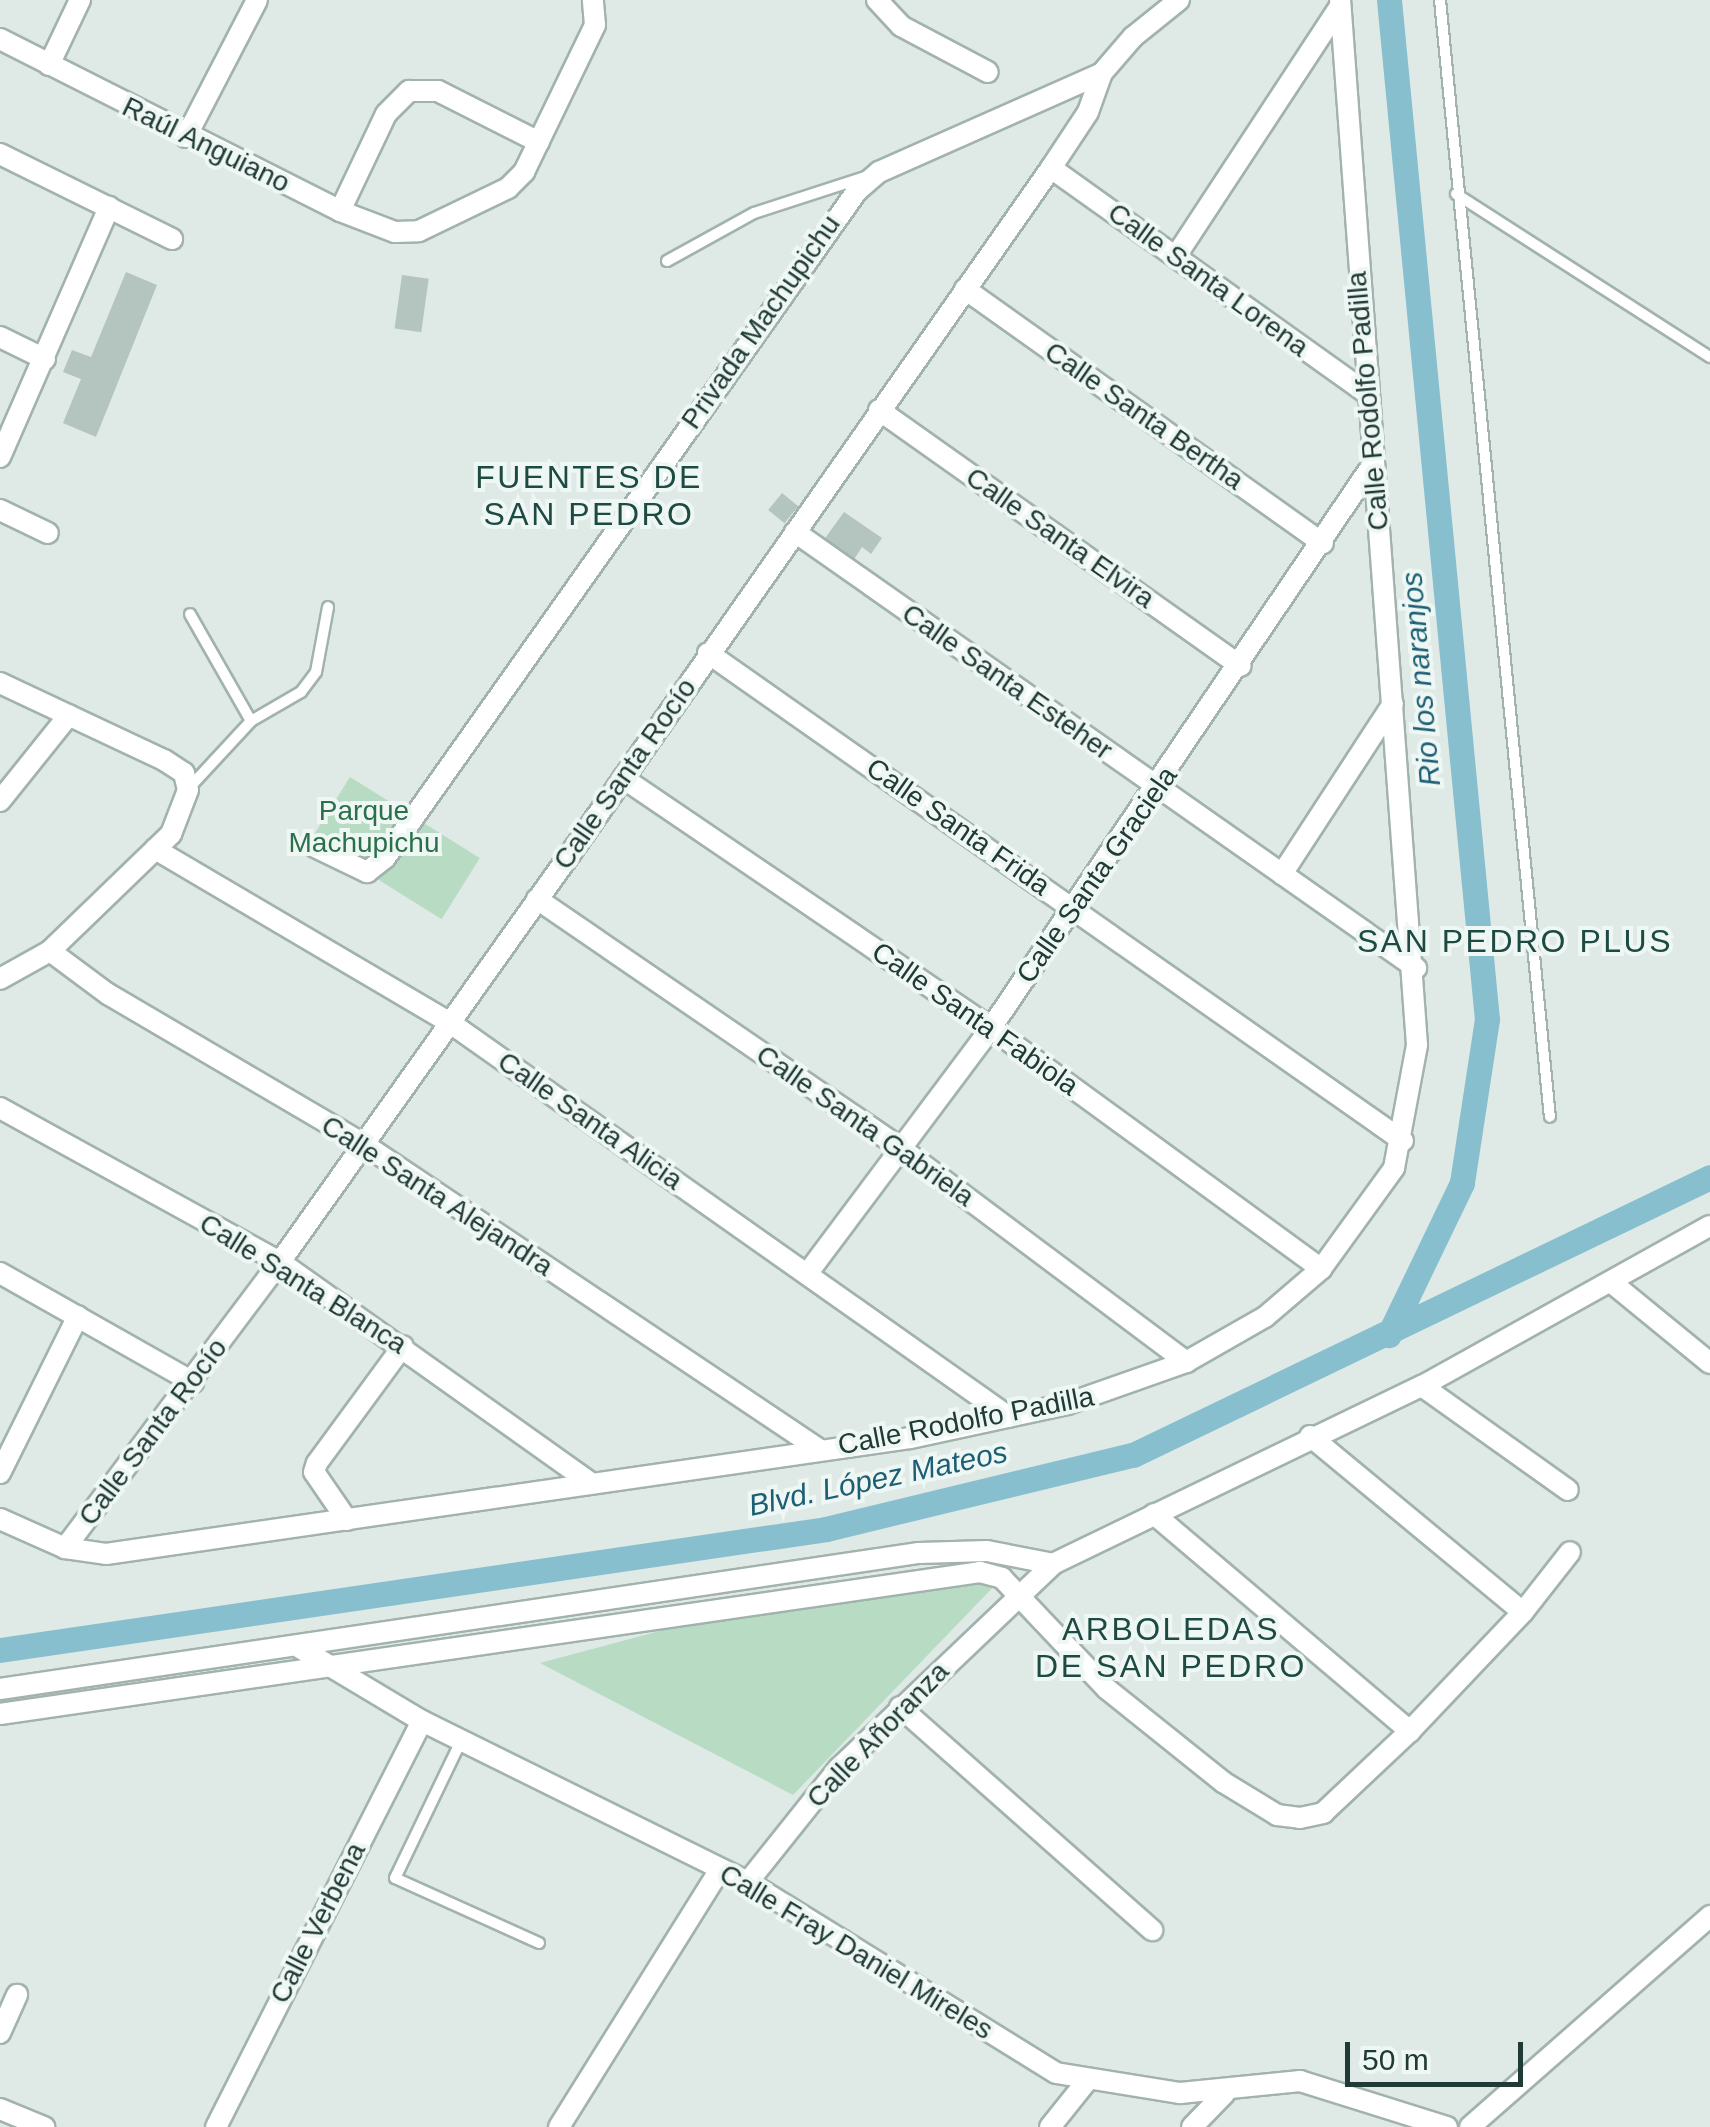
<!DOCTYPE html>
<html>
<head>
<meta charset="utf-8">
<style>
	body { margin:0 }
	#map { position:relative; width:1710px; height:2127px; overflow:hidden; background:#dfeae6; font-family:Helvetica,sans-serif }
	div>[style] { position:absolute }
	.green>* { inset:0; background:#b8dbc4; transform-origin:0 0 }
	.canal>* { height:25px; margin:-12.5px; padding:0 12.5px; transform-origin:12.5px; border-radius:12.5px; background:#87bfcf }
	.building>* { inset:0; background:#b4c5bf; transform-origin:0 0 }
	.roads { filter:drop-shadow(2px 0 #a2b2ad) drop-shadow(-2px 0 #a2b2ad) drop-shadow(0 2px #a2b2ad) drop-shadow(0 -2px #a2b2ad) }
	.service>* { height:10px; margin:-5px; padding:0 5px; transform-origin:5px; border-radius:5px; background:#fff }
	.minor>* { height:20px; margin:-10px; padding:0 10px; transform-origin:10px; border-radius:10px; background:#fff }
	span { translate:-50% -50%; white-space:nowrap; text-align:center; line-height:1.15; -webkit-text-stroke:8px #eff7f4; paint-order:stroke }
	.street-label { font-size:28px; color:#203a35 }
	.park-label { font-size:28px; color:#2b704b }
	.water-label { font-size:30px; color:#1c5f74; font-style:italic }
	.quarter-label { font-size:32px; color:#1d4b43; letter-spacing:2.5px }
	.scale { position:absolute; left:1345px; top:2042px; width:178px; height:45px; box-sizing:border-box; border:5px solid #203a35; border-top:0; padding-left:12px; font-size:30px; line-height:35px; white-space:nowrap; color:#203a35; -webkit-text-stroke:8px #eff7f4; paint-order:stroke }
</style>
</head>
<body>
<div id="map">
	<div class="green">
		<div style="left:350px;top:777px;width:153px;height:72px;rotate:32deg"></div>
		<div style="clip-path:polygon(999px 1581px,793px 1795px,540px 1663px,753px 1606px)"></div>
	</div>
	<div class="canal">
		<div style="left:1389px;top:0;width:1024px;rotate:84.51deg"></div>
		<div style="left:1487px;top:1019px;width:166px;rotate:98.7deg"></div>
		<div style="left:1462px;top:1183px;width:169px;rotate:115.7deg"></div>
		<div style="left:0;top:1650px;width:835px;rotate:-8.33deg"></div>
		<div style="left:826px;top:1529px;width:316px;rotate:-13.6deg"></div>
		<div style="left:1133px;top:1455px;width:640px;rotate:-25.72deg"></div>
	</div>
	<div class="building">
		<div style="clip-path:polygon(126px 272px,157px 285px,96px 437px,63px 423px,81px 379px,63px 372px,72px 350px,91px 357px)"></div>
		<div style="left:402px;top:275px;width:27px;height:54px;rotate:8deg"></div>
		<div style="left:782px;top:493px;width:21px;height:22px;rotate:39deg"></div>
		<div style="clip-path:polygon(844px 512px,882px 538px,871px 554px,862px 547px,853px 561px,823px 541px)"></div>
	</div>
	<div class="roads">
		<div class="service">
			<div style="left:1440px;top:0;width:1122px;rotate:84.38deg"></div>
			<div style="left:1456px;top:194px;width:302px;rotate:32.7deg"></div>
			<div style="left:667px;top:261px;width:99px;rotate:-28.9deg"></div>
			<div style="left:754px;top:213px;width:120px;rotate:-18deg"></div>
			<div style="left:251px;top:721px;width:58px;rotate:-30.1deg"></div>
			<div style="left:301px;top:692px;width:25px;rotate:-53deg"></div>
			<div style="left:316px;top:672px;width:66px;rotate:-79.5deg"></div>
			<div style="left:189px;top:788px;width:91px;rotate:-47.2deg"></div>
			<div style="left:251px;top:721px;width:123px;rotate:-119.7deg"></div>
			<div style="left:461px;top:1741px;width:152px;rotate:115.7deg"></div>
			<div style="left:395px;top:1878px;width:158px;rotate:24.3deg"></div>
		</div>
		<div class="minor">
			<div style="left:877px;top:0;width:35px;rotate:47deg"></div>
			<div style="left:901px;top:26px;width:98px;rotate:27.9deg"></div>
			<div style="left:0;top:39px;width:381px;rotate:26.8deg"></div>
			<div style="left:340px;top:211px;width:59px;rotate:20.9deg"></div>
			<div style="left:395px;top:232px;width:24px;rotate:-2deg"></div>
			<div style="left:419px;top:231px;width:99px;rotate:-25.8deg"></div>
			<div style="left:508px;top:188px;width:23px;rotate:-45deg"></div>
			<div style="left:524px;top:172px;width:163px;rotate:-64.2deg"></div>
			<div style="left:595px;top:25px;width:25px;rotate:-95deg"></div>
			<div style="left:49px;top:65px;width:72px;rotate:-64.5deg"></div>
			<div style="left:186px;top:137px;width:154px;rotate:-62.6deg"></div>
			<div style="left:0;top:154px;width:192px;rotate:26.3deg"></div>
			<div style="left:1051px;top:168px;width:386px;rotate:35.5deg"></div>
			<div style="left:340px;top:211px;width:107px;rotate:-64.6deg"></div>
			<div style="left:386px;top:114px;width:33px;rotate:-45deg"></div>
			<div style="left:409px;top:91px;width:29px"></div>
			<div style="left:438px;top:91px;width:113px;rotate:26.8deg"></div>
			<div style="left:1176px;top:256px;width:299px;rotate:-56.7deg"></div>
			<div style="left:965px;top:289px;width:439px;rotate:35.4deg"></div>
			<div style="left:0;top:337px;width:50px;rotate:26.1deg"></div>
			<div style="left:879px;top:410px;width:443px;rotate:35.3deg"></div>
			<div style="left:0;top:457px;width:273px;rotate:-66.4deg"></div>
			<div style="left:0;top:510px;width:53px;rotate:25.6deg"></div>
			<div style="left:795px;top:532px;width:759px;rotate:35.07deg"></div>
			<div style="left:708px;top:653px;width:849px;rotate:35.07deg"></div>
			<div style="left:0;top:683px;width:181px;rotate:25.2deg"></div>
			<div style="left:164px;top:760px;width:24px;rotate:33deg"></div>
			<div style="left:184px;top:773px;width:17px;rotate:77deg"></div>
			<div style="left:188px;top:790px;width:47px;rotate:111.1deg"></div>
			<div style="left:171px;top:834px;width:168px;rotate:136deg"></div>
			<div style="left:50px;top:951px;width:57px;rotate:150.8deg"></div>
			<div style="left:623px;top:778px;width:445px;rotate:34.2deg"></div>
			<div style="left:991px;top:1028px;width:409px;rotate:36.1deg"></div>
			<div style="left:0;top:801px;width:110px;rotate:-51.3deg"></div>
			<div style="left:315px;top:847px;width:58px;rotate:25.7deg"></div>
			<div style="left:367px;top:872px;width:23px;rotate:-38deg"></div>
			<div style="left:385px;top:858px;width:817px;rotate:-54.72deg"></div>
			<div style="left:857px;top:191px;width:29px;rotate:-41deg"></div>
			<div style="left:879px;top:172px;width:244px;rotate:-23.9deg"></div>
			<div style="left:155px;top:849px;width:341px;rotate:30.5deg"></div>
			<div style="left:449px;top:1022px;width:685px;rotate:35.2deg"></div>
			<div style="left:1282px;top:874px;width:203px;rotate:-56.9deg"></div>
			<div style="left:537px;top:899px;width:444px;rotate:34.4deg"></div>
			<div style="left:903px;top:1150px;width:354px;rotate:36.8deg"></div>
			<div style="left:50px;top:951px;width:72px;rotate:36.6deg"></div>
			<div style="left:108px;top:994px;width:294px;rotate:30.4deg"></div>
			<div style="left:362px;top:1143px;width:551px;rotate:33.83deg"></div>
			<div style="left:0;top:1108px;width:320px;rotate:28.8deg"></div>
			<div style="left:280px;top:1262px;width:382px;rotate:35.4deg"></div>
			<div style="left:0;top:1273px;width:222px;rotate:29.5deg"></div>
			<div style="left:807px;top:1274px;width:307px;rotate:-53.2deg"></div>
			<div style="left:991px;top:1028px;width:681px;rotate:-55.89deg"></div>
			<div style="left:1611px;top:1282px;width:128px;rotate:39.3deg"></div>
			<div style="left:1422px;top:1386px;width:179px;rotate:35.5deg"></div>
			<div style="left:1310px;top:1436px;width:276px;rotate:39.6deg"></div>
			<div style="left:0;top:1473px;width:175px;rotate:-63.6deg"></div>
			<div style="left:1154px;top:1514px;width:336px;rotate:40.3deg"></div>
			<div style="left:0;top:1519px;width:71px;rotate:24deg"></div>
			<div style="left:65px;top:1548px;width:41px;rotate:8.3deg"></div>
			<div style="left:106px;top:1554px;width:812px;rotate:-8.21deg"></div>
			<div style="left:910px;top:1438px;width:161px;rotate:-12.2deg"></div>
			<div style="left:1067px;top:1404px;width:126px;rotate:-19.4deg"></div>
			<div style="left:1186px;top:1362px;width:91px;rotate:-29.7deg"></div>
			<div style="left:1265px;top:1317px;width:74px;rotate:-40.6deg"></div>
			<div style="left:1321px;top:1269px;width:125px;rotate:-54.1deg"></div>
			<div style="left:1394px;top:1168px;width:125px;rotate:-79.4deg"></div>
			<div style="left:1417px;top:1045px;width:1048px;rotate:-94.21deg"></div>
			<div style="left:347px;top:1520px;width:58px;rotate:-124.5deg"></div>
			<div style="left:314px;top:1472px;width:9px;rotate:-72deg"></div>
			<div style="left:317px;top:1463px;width:145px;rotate:-53.7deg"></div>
			<div style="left:65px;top:1548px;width:358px;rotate:-53.1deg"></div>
			<div style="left:280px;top:1262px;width:506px;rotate:-54.58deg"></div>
			<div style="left:573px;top:850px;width:833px;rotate:-54.97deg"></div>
			<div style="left:1051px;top:168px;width:67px;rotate:-56.5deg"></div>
			<div style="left:1088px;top:112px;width:41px;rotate:-70.3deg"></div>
			<div style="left:1102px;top:73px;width:48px;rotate:-49.3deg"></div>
			<div style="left:1133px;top:37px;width:59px;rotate:-38.8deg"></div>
			<div style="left:300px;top:1648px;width:142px;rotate:30.9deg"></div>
			<div style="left:422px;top:1721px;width:364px;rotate:26.3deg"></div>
			<div style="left:748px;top:1882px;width:362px;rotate:31.8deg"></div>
			<div style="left:1056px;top:2073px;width:126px;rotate:9.2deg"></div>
			<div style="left:1180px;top:2093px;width:121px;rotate:-5.7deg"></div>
			<div style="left:1300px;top:2081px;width:154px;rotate:17.4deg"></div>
			<div style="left:0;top:1689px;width:929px;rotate:-8.42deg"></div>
			<div style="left:919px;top:1553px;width:68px;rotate:-1.7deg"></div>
			<div style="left:987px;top:1551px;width:67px;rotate:11.1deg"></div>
			<div style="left:900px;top:1707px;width:337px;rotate:41.5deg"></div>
			<div style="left:0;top:1714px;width:990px;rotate:-8.24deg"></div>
			<div style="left:980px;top:1572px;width:23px;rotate:15deg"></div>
			<div style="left:1002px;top:1578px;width:153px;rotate:46.6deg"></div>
			<div style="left:1107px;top:1689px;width:149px;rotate:38.7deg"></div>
			<div style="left:1223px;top:1782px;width:63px;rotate:31.4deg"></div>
			<div style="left:1277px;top:1815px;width:23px;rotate:7deg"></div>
			<div style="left:1300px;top:1818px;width:24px;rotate:-12deg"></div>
			<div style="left:1323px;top:1813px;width:120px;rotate:-43.3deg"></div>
			<div style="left:1410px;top:1731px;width:164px;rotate:-46.5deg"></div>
			<div style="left:1523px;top:1612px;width:76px;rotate:-51.9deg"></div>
			<div style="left:748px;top:1882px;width:146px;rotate:-51.4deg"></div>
			<div style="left:839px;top:1768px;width:296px;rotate:-43.6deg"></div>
			<div style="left:1053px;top:1564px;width:410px;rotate:-25.8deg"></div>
			<div style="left:1422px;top:1386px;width:329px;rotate:-29.1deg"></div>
			<div style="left:0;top:2033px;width:42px;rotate:-65.9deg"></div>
			<div style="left:0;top:2109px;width:48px;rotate:22.2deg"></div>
			<div style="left:216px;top:2127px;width:455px;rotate:-63.1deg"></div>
			<div style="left:559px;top:2127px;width:304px;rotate:-58deg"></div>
			<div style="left:1050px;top:2127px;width:58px;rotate:-51.3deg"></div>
			<div style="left:1192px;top:2127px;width:47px;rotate:-45.9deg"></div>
			<div style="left:1470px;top:2127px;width:320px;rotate:-41.3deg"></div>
		</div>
	</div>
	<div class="street-label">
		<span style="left:206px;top:145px;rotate:26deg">Raúl Anguiano</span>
		<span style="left:1208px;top:280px;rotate:36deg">Calle Santa Lorena</span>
		<span style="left:761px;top:322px;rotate:-55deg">Privada Machupichu</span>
		<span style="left:1368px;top:401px;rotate:-95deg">Calle Rodolfo Padilla</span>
		<span style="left:1144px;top:416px;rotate:35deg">Calle Santa Bertha</span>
		<span style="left:1060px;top:538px;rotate:35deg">Calle Santa Elvira</span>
		<span style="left:1007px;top:682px;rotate:35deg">Calle Santa Esteher</span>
		<span style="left:625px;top:774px;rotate:-55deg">Calle Santa Rocío</span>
		<span style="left:958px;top:827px;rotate:35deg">Calle Santa Frida</span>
		<span style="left:1097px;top:875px;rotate:-55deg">Calle Santa Graciela</span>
		<span style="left:975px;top:1019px;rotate:35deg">Calle Santa Fabiola</span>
		<span style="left:590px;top:1121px;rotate:35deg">Calle Santa Alicia</span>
		<span style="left:865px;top:1126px;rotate:35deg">Calle Santa Gabriela</span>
		<span style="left:437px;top:1196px;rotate:33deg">Calle Santa Alejandra</span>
		<span style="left:303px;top:1284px;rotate:32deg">Calle Santa Blanca</span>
		<span style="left:966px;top:1421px;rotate:-11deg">Calle Rodolfo Padilla</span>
		<span style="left:153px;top:1432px;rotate:-53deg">Calle Santa Rocío</span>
		<span style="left:878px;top:1735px;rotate:-46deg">Calle Añoranza</span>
		<span style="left:318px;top:1923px;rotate:-63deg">Calle Verbena</span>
		<span style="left:856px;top:1952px;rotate:31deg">Calle Fray Daniel Mireles</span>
	</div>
	<div class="park-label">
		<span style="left:364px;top:827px">Parque<br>Machupichu</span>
	</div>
	<div class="water-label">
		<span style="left:1421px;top:679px;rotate:-95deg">Rio los naranjos</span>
		<span style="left:878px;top:1479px;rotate:-12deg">Blvd. López Mateos</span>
	</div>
	<div class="quarter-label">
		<span style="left:589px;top:496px">FUENTES DE<br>SAN PEDRO</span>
		<span style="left:1515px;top:941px">SAN PEDRO PLUS</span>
		<span style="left:1171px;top:1648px">ARBOLEDAS<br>DE SAN PEDRO</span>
	</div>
	<div class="scale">50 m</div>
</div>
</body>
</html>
